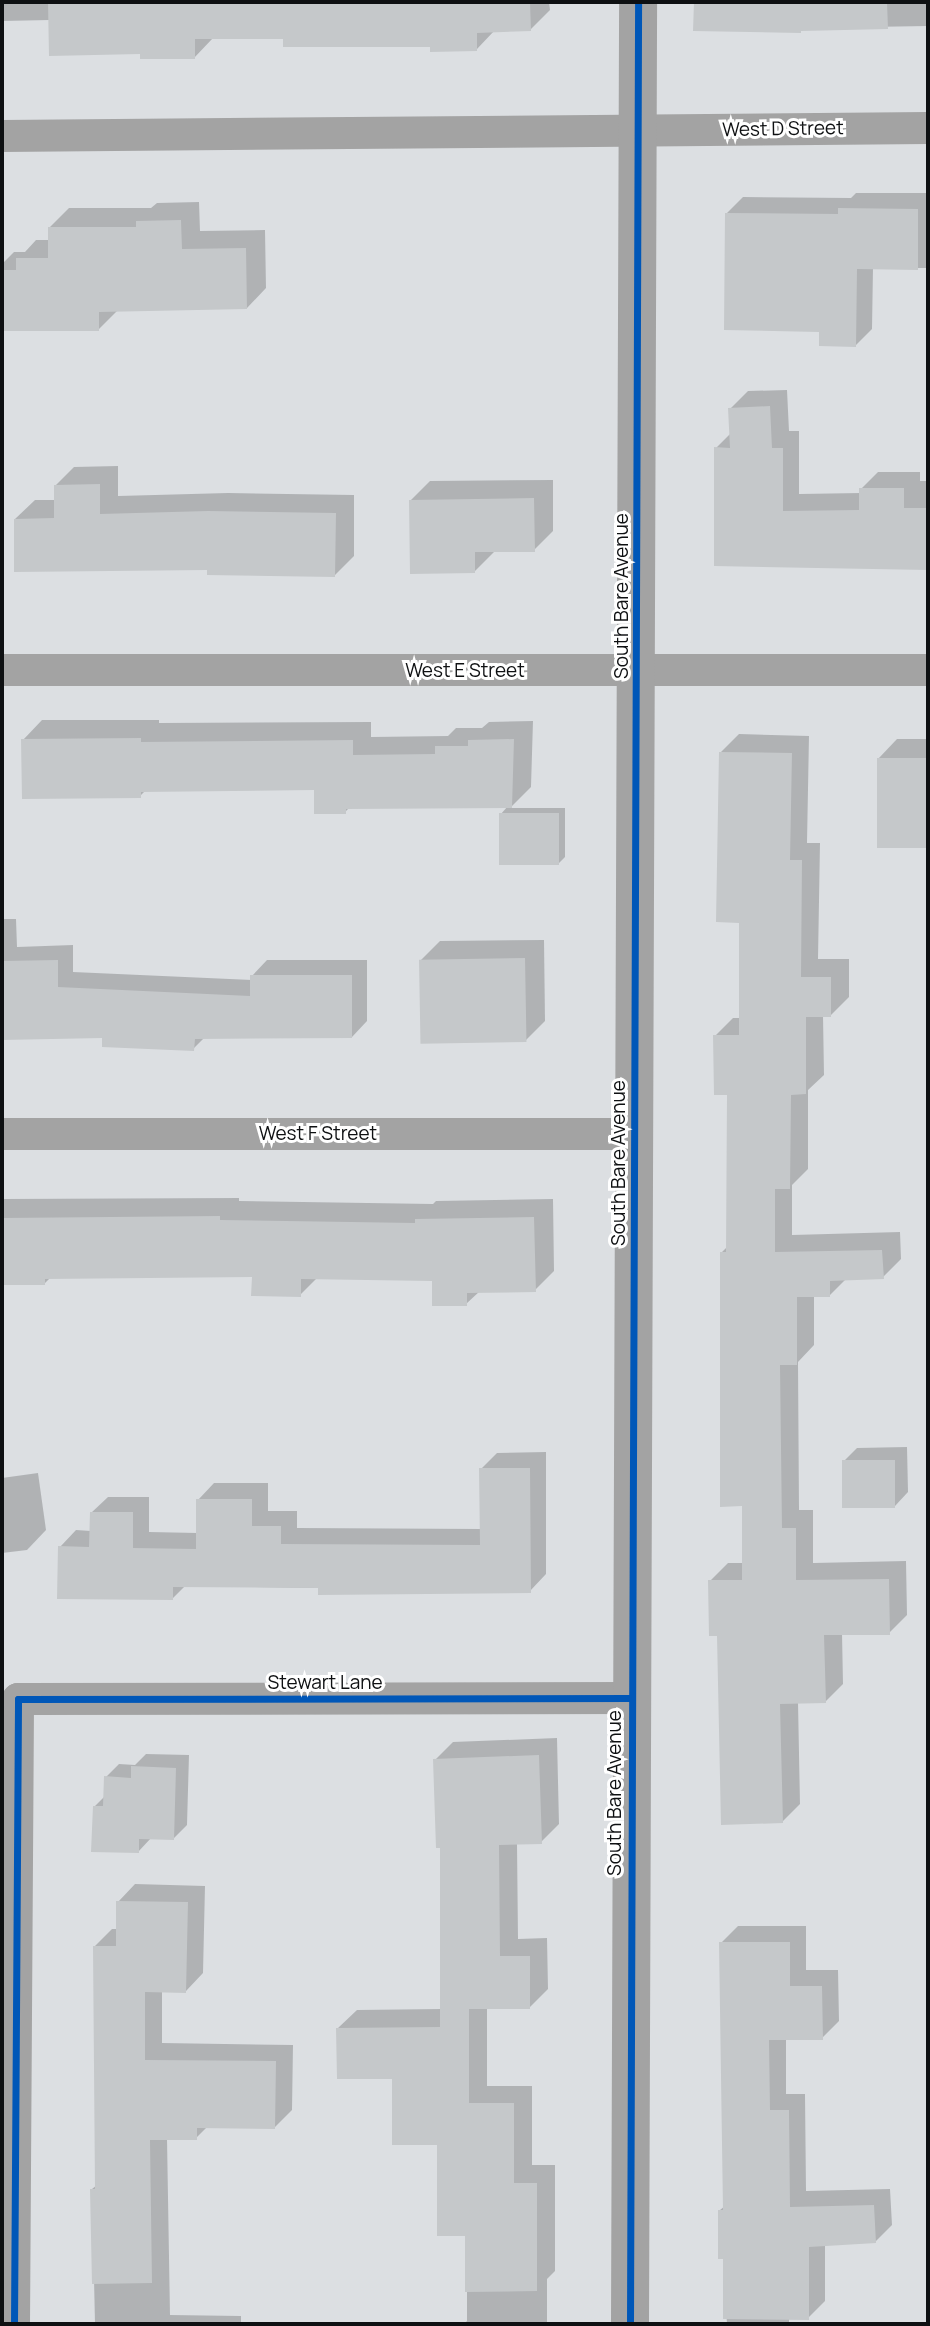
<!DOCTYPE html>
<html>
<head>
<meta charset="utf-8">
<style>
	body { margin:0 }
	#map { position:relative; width:930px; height:2326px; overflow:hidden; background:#dcdfe2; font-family:Manrope,sans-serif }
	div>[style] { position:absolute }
	.shadow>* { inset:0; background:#0003 }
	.building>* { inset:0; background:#c5c8ca; transform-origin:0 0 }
	.minor>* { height:32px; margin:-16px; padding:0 16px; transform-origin:16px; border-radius:16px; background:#a3a3a3 }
	.tertiary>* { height:38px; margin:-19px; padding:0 19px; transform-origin:19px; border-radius:19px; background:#a3a3a3 }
	.cycleway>* { height:7px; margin:-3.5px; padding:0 3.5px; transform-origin:3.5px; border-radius:3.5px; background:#0057b8 }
	span { translate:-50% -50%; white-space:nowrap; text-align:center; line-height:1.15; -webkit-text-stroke:6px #fff; paint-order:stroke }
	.street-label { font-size:19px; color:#0e1012 }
	.frame { position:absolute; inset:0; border:4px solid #0e1012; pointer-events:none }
</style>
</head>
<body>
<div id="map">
	<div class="shadow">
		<div style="clip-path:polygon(2px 2px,549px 2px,550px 10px,530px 30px,495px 30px,477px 49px,285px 37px,213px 38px,194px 58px,142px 53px,50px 20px,2px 21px)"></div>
		<div style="clip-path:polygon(696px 2px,928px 2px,928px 26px,695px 30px)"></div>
		<div style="clip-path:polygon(856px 193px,928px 193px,928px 268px,873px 268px,872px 329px,856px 345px,821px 330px,727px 213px,743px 197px,851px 198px)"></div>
		<div style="clip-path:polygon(199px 202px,200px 231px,265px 230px,266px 288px,247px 308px,118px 310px,99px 329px,2px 329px,2px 264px,14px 252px,25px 252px,36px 240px,50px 240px,50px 227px,69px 208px,151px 208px,157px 203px)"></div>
		<div style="clip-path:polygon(787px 390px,789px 431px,799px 431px,799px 494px,861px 493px,861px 489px,878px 472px,920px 472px,920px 481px,928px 481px,928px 568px,716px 565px,716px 448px,731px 433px,730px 409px,748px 391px)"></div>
		<div style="clip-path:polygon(118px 466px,118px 496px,228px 493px,354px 495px,354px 556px,335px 575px,209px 568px,15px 519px,35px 500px,56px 500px,55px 486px,74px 467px)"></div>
		<div style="clip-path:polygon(553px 480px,553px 531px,534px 550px,494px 552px,475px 571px,411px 500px,430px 481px)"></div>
		<div style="clip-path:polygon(42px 720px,159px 720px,159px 723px,371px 722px,371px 737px,448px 736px,456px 728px,482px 728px,489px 722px,533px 721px,531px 787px,510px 808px,565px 808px,565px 857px,558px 864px,500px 815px,508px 806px,350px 807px,345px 812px,316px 789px,146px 790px,140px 796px,23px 740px)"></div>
		<div style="clip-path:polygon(739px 734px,809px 736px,807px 843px,820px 843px,818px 959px,849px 959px,849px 997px,831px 1015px,823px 1015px,824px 1075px,808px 1090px,808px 1169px,792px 1185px,792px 1235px,900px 1232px,901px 1259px,883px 1277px,846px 1279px,829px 1296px,814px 1296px,814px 1345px,798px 1362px,799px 1510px,813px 1510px,813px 1563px,906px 1561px,907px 1615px,889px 1633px,842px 1633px,843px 1684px,825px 1702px,798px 1702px,800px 1804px,782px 1822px,719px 1634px,710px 1581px,728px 1563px,744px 1563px,744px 1505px,722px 1252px,728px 1246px,729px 1093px,715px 1036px,733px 1018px,741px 1018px,741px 921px,721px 752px)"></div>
		<div style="clip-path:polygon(897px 739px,928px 739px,928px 846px,879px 846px,878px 759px)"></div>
		<div style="clip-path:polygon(2px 919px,16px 919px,17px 947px,73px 945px,73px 972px,252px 980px,252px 976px,267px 960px,367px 960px,367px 1021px,352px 1037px,205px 1037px,193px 1049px,104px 1036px,2px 1038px)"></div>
		<div style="clip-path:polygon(544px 940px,545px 1021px,526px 1040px,421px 960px,440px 941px)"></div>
		<div style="clip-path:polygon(239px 1198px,239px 1201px,433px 1204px,436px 1201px,553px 1199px,554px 1271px,535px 1290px,480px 1291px,466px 1304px,433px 1279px,318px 1277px,300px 1295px,253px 1275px,51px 1277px,45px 1283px,2px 1283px,2px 1199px)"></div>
		<div style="clip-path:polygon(907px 1447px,908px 1492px,895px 1506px,844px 1461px,857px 1448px)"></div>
		<div style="clip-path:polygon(546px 1452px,546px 1574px,530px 1591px,185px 1586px,173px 1598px,60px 1547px,76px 1530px,91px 1531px,91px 1513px,108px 1497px,149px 1497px,149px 1532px,198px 1533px,198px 1500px,214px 1483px,268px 1483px,268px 1511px,297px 1511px,297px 1528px,482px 1529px,481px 1469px,497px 1453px)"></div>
		<div style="clip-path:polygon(38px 1473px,46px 1530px,27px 1550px,2px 1553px,2px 1478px)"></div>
		<div style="clip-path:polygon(557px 1738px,559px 1824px,541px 1842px,517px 1843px,518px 1939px,547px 1938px,548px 1989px,530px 2007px,487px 2007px,487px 2086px,532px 2086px,532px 2165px,555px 2165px,555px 2271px,547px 2279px,547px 2324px,464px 2324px,467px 2321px,467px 2235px,439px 2144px,393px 2077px,338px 2028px,357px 2010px,442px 2009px,441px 1846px,435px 1760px,453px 1742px)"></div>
		<div style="clip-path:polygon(146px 1754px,189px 1755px,187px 1825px,174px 1838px,152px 1837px,138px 1852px,94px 1807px,105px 1796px,106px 1777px,119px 1764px,135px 1765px)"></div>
		<div style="clip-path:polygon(135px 1884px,205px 1886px,203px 1973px,186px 1991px,162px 1991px,162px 2043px,293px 2045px,292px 2110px,274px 2128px,208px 2126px,196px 2138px,167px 2138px,170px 2315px,241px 2316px,241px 2324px,95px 2324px,92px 2189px,97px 2185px,95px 1946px,112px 1929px,118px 1929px,118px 1902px)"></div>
		<div style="clip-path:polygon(738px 1926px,806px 1926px,806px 1970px,838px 1970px,839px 2021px,822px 2038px,786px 2038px,786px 2094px,805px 2094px,806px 2191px,890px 2189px,892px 2225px,875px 2242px,825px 2244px,825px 2301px,808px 2318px,789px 2318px,789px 2324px,727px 2324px,720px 2210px,725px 2206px,721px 1943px)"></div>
	</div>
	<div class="building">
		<div style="clip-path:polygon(48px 2px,530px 2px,531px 31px,477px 33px,477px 51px,430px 52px,430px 47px,283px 47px,283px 39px,195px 39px,195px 59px,140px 59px,140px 54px,49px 56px)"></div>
		<div style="clip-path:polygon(694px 2px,887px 2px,888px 29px,801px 31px,801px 33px,693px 31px)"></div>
		<div style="clip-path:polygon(838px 208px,918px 209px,918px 270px,857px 269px,856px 347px,819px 346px,819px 332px,724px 330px,725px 213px,838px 214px)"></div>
		<div style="clip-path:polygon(181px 220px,182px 249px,246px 248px,247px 309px,99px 312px,99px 331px,2px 331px,2px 270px,16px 270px,16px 258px,48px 258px,48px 227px,136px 227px,136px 221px)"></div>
		<div style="clip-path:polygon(770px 406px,772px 448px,783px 448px,783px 511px,859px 510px,859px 488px,904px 488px,904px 508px,928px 508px,928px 570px,714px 566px,714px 447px,730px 448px,728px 408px)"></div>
		<div style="clip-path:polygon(100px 484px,100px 514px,208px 511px,336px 513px,335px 577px,207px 575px,207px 570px,14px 572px,14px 519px,54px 518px,54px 485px)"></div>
		<div style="clip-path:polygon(534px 498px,535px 552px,475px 552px,475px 573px,410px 574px,409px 500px)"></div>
		<div style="clip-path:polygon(141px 738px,141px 742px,353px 740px,353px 755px,435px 754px,435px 746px,468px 746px,468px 740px,514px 739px,512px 808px,346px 809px,346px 814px,314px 814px,314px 790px,141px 792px,141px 798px,22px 799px,21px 739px)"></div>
		<div style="clip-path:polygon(719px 752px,792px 753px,790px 860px,802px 860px,801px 977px,831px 977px,831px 1017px,806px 1017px,806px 1094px,791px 1095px,790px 1189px,775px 1189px,775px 1252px,882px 1250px,884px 1279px,830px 1281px,830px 1297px,797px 1297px,797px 1365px,780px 1365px,782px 1528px,796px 1528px,796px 1580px,889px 1579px,890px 1635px,824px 1635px,826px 1703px,780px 1704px,783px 1823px,721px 1825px,717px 1636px,709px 1636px,708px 1580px,742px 1580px,742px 1506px,720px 1507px,720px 1252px,726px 1252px,727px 1095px,714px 1095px,713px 1035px,739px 1035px,739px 923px,716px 922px)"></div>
		<div style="left:877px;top:758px;width:51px;height:90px"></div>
		<div style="left:559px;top:813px;width:52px;height:60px;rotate:90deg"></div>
		<div style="left:525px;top:958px;width:84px;height:106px;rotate:89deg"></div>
		<div style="clip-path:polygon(58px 960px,58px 987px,250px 996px,250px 975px,352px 975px,352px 1038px,195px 1039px,194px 1051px,102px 1047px,102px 1038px,2px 1040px,2px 961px)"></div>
		<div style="clip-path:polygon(220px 1216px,220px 1220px,415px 1223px,415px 1219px,534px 1217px,536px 1292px,467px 1293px,467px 1306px,432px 1306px,432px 1281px,301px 1279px,301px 1297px,251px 1296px,252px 1277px,45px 1279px,45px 1285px,2px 1285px,2px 1218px)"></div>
		<div style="left:842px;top:1460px;width:53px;height:48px"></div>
		<div style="clip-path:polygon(479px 1468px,530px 1468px,531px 1593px,318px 1595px,318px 1588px,173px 1587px,173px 1600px,57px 1599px,58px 1546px,89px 1547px,90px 1512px,133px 1512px,133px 1548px,196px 1549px,196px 1499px,252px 1499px,252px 1526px,281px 1526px,281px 1544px,480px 1545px)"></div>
		<div style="clip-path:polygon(539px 1755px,542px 1844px,499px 1845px,500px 1956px,530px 1956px,530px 2009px,469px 2009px,469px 2103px,514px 2103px,514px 2183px,537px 2183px,537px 2291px,465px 2292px,465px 2236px,437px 2236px,437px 2145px,392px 2145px,392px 2079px,337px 2079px,336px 2028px,440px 2027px,440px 1848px,436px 1848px,433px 1759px)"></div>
		<div style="clip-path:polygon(131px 1766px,176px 1768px,174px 1840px,139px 1839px,139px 1853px,91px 1852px,93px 1806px,103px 1806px,104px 1776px,131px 1778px)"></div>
		<div style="clip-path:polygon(116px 1901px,188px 1902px,186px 1993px,145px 1992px,145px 2060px,276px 2061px,275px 2129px,197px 2128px,197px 2140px,150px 2140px,152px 2283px,92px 2284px,90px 2189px,95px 2189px,93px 1946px,116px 1946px)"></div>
		<div style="clip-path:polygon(719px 1942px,790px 1942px,790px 1986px,822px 1986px,823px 2040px,769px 2040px,770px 2110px,789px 2110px,790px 2207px,874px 2205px,876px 2243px,809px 2247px,809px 2320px,723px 2319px,723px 2259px,718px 2259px,718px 2210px,723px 2210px)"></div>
	</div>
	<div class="minor">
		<div style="left:2px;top:136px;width:926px;rotate:-0.49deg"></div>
		<div style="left:2px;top:670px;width:926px"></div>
		<div style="left:2px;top:1134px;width:633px"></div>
		<div style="left:14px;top:2324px;width:625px;rotate:-89.63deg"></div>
		<div style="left:18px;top:1699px;width:613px;rotate:-0.09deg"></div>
	</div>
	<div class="tertiary">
		<div style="left:630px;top:2324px;width:2322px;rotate:-89.8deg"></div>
	</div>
	<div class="cycleway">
		<div style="left:14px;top:2324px;width:625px;rotate:-89.63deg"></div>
		<div style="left:18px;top:1699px;width:613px;rotate:-0.09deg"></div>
		<div style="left:630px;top:2324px;width:2322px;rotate:-89.8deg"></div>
	</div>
	<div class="street-label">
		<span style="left:783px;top:129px;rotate:-1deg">West D Street</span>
		<span style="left:622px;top:596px;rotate:-90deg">South Bare Avenue</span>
		<span style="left:465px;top:671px">West E Street</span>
		<span style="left:318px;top:1134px">West F Street</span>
		<span style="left:619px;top:1163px;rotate:-90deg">South Bare Avenue</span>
		<span style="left:325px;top:1683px">Stewart Lane</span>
		<span style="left:615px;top:1793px;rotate:-90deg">South Bare Avenue</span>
	</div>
	<div class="frame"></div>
</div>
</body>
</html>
